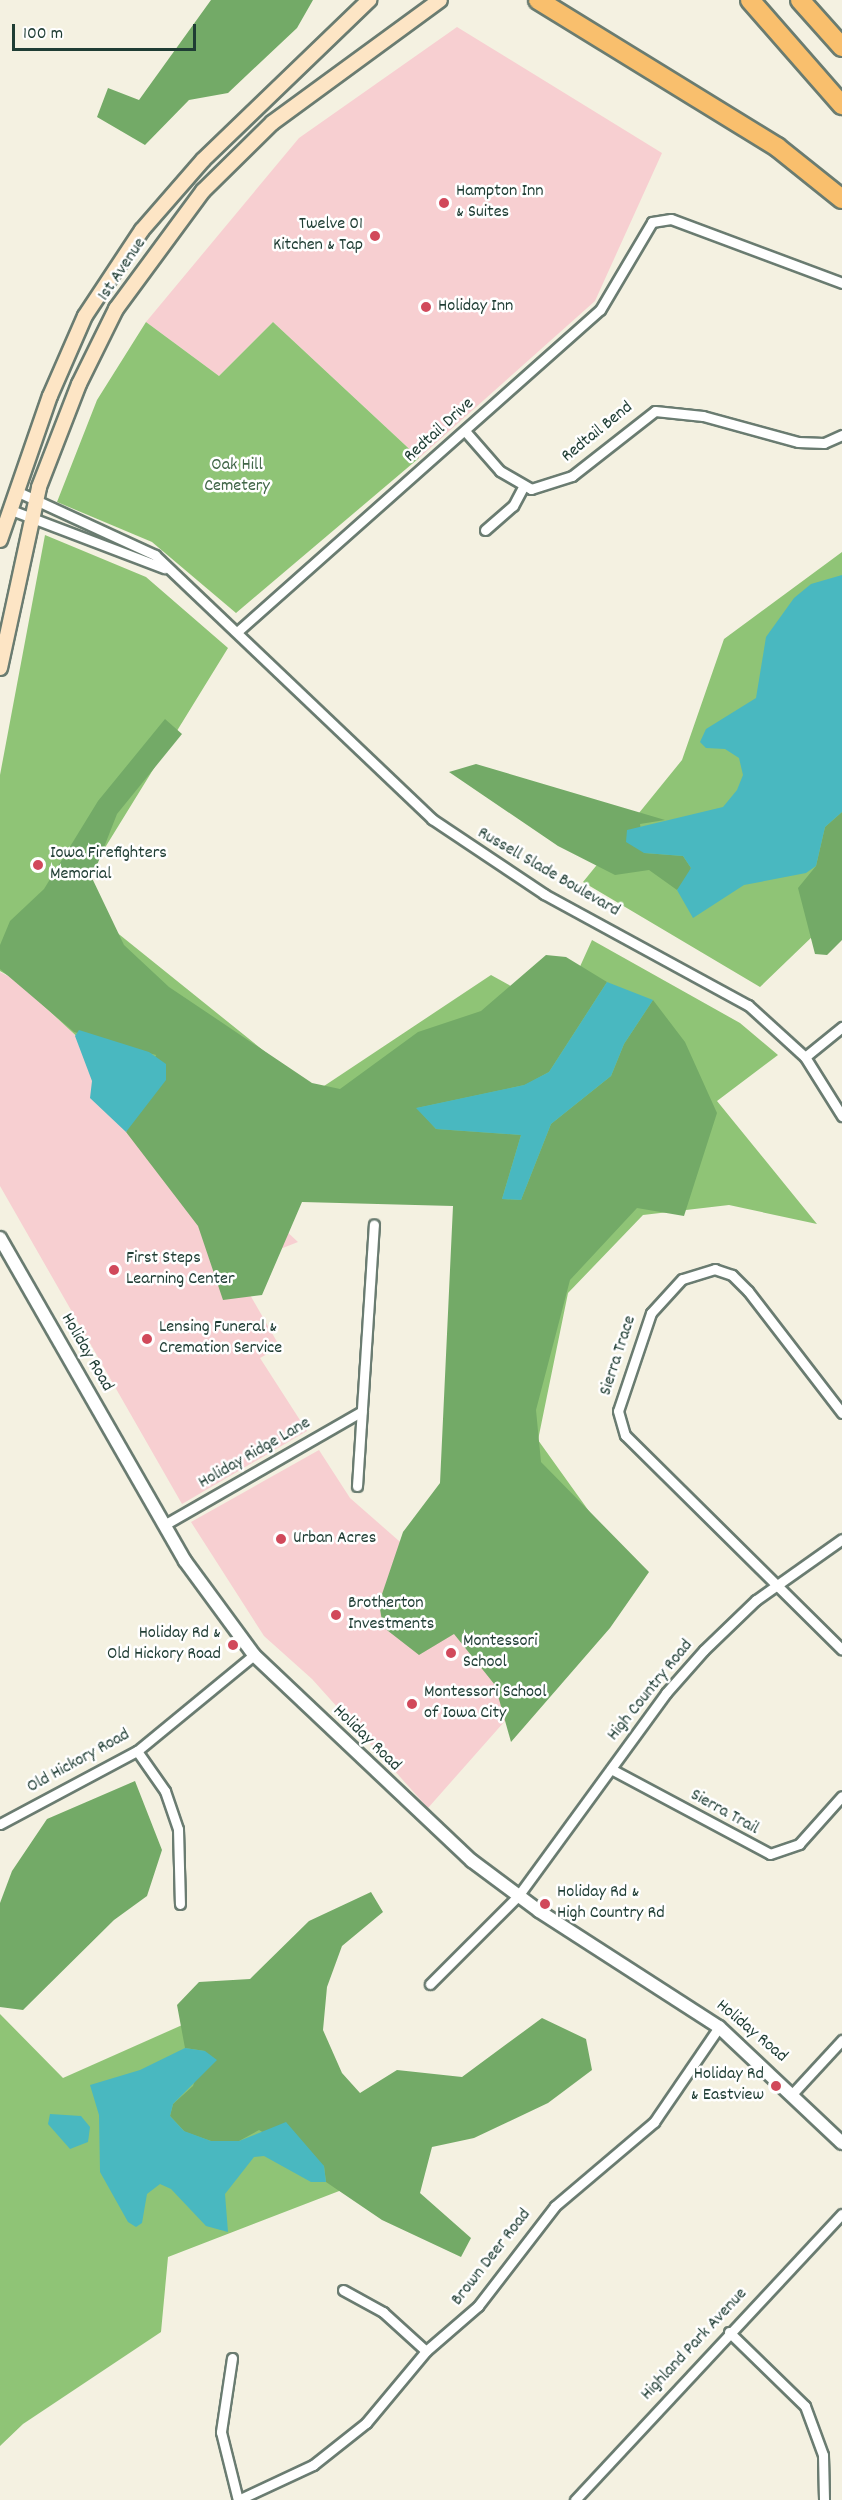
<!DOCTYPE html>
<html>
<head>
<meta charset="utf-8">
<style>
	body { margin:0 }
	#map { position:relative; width:842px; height:2500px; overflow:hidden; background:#f4f1e1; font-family:Dekko,sans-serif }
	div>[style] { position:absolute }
	.built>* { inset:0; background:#f7cfd1 }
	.green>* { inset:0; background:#8fc476 }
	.forest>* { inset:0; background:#73aa67 }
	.water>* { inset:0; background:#49b8c0 }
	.roads { filter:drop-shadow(2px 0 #6a7c71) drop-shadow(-2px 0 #6a7c71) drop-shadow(0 2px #6a7c71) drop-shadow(0 -2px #6a7c71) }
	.minor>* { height:9px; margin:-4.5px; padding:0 4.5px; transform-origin:4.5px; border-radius:4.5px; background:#fff }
	.tertiary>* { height:12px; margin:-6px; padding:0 6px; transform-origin:6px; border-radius:6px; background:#fff }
	.secondary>* { height:14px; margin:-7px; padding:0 7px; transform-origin:7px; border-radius:7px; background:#fde5c5 }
	.motorway>* { height:18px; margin:-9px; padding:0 9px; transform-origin:9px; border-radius:9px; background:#f9bf6d }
	.dots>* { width:16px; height:16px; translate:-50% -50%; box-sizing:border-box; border:3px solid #fff; border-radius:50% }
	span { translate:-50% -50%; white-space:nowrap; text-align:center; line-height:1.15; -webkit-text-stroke:5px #fff; paint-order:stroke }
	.poi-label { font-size:18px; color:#1f3d34 }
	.left { translate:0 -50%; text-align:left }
	.right { translate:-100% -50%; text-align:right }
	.street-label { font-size:18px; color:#1f3d34 }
	.park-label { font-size:18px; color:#416648 }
	.scale { position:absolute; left:12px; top:24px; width:184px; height:27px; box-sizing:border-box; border:3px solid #1f3d34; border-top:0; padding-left:8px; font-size:18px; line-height:21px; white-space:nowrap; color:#1f3d34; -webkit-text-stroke:4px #fff; paint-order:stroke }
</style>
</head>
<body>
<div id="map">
	<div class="built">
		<div style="clip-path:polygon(457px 27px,662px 153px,595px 301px,419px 458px,273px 322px,219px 376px,146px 322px,299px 138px)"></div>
		<div style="clip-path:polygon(0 972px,16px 980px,298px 1242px,234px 1267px,280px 1347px,260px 1358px,307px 1431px,182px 1504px,0 1186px)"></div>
		<div style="clip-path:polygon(319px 1450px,350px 1498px,423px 1562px,588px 1627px,428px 1808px,312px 1679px,264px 1636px,191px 1522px)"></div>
	</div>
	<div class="green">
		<div style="clip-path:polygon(146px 322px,219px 376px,273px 322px,419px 458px,236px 613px,152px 542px,57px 502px,97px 400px)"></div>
		<div style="clip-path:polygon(45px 535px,146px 577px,228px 648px,74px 898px,315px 1092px,491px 975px,559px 1013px,592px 940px,740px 1023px,778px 1055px,717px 1101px,817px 1224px,729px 1205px,643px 1215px,568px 1293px,538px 1440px,634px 1574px,588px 1627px,463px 1197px,239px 1187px,16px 980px,0 971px,0 775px)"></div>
		<div style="clip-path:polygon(842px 552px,842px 908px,760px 987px,583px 882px,682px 760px,724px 639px)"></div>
		<div style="clip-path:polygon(0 2014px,63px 2078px,198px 2018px,373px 2178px,168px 2257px,161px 2332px,23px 2424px,0 2446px)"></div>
	</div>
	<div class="forest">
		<div style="clip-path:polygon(211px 0,313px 0,297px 28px,228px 93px,189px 100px,145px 145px,97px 117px,108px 88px,139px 100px)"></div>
		<div style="clip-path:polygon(165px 719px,182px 734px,117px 814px,92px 878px,124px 945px,169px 987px,312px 1083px,340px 1089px,418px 1032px,481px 1011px,546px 955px,566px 957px,607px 982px,549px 1072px,525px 1085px,417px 1108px,436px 1129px,521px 1135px,502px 1199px,521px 1200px,551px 1124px,611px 1076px,624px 1044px,653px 1000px,685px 1042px,717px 1113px,684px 1216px,637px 1208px,570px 1280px,536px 1410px,541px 1462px,649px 1572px,610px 1628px,511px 1742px,495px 1685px,454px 1634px,419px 1655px,383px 1627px,379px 1603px,403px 1532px,440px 1483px,453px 1206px,302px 1202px,262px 1295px,223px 1300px,198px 1226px,126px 1132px,156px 1055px,74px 1032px,0 969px,0 945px,10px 921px,44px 889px,98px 801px)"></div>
		<div style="clip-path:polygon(476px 764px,665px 820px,640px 824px,644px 853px,683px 856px,691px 868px,686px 879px,677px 890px,649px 870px,615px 875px,558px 846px,449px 772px)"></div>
		<div style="clip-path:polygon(842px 812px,842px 940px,827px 955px,815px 954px,798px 888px,816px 866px,825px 827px)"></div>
		<div style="clip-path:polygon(135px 1781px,162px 1850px,147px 1896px,114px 1920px,23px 2010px,0 2007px,0 1903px,12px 1871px,47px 1819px)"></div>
		<div style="clip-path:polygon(371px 1892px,383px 1912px,342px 1946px,327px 1987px,323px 2030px,342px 2073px,360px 2093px,397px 2070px,462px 2077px,542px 2018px,586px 2039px,592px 2070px,548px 2103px,474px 2138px,432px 2147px,420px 2193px,471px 2238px,461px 2257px,382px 2220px,326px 2182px,324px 2166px,259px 2130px,239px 2141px,211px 2141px,185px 2132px,170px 2116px,173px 2104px,193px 2086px,205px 2051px,185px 2048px,177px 2005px,199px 1982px,250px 1979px,309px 1921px)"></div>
	</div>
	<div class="water">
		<div style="clip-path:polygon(842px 575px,842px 812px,825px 827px,816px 866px,806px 873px,744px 885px,693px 918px,677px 890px,691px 868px,683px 856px,644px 853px,626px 842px,627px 830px,723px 807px,737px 790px,743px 775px,739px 758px,725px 749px,706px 748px,700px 742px,706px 729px,756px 698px,766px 637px,794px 598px,811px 584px)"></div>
		<div style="clip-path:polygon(607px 982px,653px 1000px,624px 1044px,611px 1076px,551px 1124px,521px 1200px,502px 1199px,521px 1135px,436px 1129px,416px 1108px,524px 1085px,549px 1072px)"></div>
		<div style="clip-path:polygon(79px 1030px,149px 1052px,166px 1064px,166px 1080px,126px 1132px,90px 1098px,92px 1081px,75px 1036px)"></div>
		<div style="clip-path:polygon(185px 2048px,205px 2051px,217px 2060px,173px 2104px,170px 2116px,184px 2131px,211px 2141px,239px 2141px,286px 2122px,324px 2166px,326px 2182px,311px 2182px,264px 2156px,254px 2157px,225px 2194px,228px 2232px,206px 2226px,171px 2189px,160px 2184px,147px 2194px,142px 2223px,136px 2227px,128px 2222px,100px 2172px,99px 2115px,90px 2085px,140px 2070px)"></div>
		<div style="clip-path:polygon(50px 2114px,81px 2116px,90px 2127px,88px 2142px,70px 2149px,48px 2124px)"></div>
	</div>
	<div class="roads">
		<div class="minor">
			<div style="left:465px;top:431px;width:53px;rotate:48.8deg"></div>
			<div style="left:500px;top:471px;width:36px;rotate:30deg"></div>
			<div style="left:531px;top:489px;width:43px;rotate:-17.6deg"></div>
			<div style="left:572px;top:476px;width:105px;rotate:-38.1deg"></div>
			<div style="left:655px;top:411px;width:48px;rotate:5.9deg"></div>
			<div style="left:703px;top:416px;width:98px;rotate:15.3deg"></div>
			<div style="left:798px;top:442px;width:26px;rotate:2deg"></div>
			<div style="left:824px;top:443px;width:20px;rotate:-24deg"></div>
			<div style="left:16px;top:491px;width:153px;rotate:24.7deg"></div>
			<div style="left:155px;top:555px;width:383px;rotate:43.6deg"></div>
			<div style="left:432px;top:819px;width:135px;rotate:33.8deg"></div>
			<div style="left:544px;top:894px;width:232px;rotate:28.6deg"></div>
			<div style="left:748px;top:1005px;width:77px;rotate:42.4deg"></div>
			<div style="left:805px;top:1057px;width:70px;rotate:57.9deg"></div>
			<div style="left:11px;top:510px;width:164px;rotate:20.8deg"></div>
			<div style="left:485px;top:530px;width:37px;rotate:-41deg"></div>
			<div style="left:513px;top:506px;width:21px;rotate:-62deg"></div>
			<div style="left:237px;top:632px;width:485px;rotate:-41.6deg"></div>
			<div style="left:600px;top:310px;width:102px;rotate:-59.4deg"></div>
			<div style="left:652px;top:222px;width:19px;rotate:-9deg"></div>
			<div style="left:671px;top:219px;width:183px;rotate:20.5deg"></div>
			<div style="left:805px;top:1057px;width:48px;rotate:-39deg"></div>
			<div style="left:842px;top:1413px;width:154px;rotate:-127.6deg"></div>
			<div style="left:748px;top:1291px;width:23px;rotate:-135deg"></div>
			<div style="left:732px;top:1275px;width:18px;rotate:-161deg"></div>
			<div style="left:715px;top:1269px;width:34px;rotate:163deg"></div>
			<div style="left:682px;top:1279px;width:46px;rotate:132.4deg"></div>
			<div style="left:651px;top:1313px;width:103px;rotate:108.6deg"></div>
			<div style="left:618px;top:1411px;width:25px;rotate:74deg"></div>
			<div style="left:625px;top:1435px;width:305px;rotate:44.7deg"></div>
			<div style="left:357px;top:1486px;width:262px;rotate:-86.3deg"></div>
			<div style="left:164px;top:1525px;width:228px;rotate:-29.9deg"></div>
			<div style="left:137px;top:1751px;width:49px;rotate:55deg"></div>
			<div style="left:165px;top:1791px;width:40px;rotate:71.1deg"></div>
			<div style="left:178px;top:1829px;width:75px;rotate:88.5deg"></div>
			<div style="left:611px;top:1769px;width:180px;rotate:28.1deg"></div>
			<div style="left:770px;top:1854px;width:31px;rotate:-19deg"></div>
			<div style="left:799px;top:1844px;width:64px;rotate:-48.1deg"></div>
			<div style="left:0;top:1824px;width:155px;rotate:-28.1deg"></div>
			<div style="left:137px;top:1751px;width:151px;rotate:-39.4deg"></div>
			<div style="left:430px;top:1984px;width:124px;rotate:-45deg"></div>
			<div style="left:518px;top:1896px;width:251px;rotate:-53.9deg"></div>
			<div style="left:666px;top:1693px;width:57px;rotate:-48.5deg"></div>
			<div style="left:704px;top:1650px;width:72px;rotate:-43.9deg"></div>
			<div style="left:756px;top:1600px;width:105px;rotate:-35.3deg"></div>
			<div style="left:794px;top:2092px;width:71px;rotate:-47.3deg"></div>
			<div style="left:343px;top:2290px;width:46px;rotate:28.8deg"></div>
			<div style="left:383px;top:2312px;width:58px;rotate:42.2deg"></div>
			<div style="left:729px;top:2332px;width:106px;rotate:44.2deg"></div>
			<div style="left:805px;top:2406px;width:52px;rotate:69.8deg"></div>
			<div style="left:823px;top:2455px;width:45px;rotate:88.7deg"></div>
			<div style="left:232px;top:2358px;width:75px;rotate:98.5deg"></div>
			<div style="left:221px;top:2432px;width:70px;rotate:76deg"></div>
			<div style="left:238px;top:2500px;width:83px;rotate:-25deg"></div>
			<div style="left:313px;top:2465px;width:68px;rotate:-38.4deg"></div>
			<div style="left:366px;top:2423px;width:94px;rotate:-50.2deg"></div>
			<div style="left:426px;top:2351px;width:69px;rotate:-40.9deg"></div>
			<div style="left:478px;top:2306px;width:126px;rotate:-52.4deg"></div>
			<div style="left:555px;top:2206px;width:130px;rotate:-40.3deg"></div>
			<div style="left:654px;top:2122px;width:115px;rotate:-55.6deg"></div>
			<div style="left:575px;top:2500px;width:391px;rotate:-47deg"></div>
		</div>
		<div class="tertiary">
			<div style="left:0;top:1238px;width:372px;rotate:60.2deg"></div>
			<div style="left:185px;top:1561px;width:117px;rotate:53.7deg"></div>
			<div style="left:254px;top:1655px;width:300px;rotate:43.4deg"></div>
			<div style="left:472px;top:1861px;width:84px;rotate:36.7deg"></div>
			<div style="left:539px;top:1911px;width:214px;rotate:32.8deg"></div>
			<div style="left:719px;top:2027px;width:169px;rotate:43.3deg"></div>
		</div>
		<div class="secondary">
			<div style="left:0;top:540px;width:152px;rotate:-70.9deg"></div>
			<div style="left:50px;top:396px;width:87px;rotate:-66.4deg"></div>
			<div style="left:85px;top:316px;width:103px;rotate:-56.5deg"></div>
			<div style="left:142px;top:230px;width:93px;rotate:-48.9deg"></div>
			<div style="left:203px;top:160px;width:231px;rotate:-43.9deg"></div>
			<div style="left:0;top:668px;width:185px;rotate:-77.8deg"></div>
			<div style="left:39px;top:487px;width:110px;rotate:-68.8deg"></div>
			<div style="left:79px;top:384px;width:84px;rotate:-63.7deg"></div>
			<div style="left:116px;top:309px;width:147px;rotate:-53.6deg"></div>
			<div style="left:203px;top:191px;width:97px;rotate:-44.6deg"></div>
			<div style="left:272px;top:123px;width:208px;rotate:-36.2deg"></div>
		</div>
		<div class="motorway">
			<div style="left:538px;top:0;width:281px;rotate:31.6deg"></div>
			<div style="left:777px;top:147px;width:83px;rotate:38.7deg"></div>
			<div style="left:750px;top:0;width:140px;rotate:48.8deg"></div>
			<div style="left:800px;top:0;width:63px;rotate:48.2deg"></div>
		</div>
	</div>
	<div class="dots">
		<div style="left:444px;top:203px;background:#d1495b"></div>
		<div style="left:375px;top:236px;background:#d1495b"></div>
		<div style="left:426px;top:307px;background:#d1495b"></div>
		<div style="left:38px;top:865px;background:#d1495b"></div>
		<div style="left:114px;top:1270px;background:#d1495b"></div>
		<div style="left:147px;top:1339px;background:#d1495b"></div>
		<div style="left:281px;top:1539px;background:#d1495b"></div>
		<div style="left:336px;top:1615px;background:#d1495b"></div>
		<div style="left:233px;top:1645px;background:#d1495b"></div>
		<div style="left:451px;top:1653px;background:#d1495b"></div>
		<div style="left:412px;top:1704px;background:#d1495b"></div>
		<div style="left:545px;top:1904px;background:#d1495b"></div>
		<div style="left:776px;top:2086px;background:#d1495b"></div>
	</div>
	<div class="poi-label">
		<span class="left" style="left:456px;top:203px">Hampton Inn<br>&amp; Suites</span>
		<span class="right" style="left:363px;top:236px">Twelve 01<br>Kitchen &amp; Tap</span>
		<span class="left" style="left:438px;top:307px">Holiday Inn</span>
		<span class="left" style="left:50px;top:865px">Iowa Firefighters<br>Memorial</span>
		<span class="left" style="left:126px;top:1270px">First Steps<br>Learning Center</span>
		<span class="left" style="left:159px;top:1339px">Lensing Funeral &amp;<br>Cremation Service</span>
		<span class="left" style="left:293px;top:1539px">Urban Acres</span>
		<span class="left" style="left:348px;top:1615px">Brotherton<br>Investments</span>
		<span class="right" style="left:221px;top:1645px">Holiday Rd &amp;<br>Old Hickory Road</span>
		<span class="left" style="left:463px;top:1653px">Montessori<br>School</span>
		<span class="left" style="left:424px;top:1704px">Montessori School<br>of Iowa City</span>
		<span class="left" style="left:557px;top:1904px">Holiday Rd &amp;<br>High Country Rd</span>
		<span class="right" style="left:764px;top:2086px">Holiday Rd<br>&amp; Eastview</span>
	</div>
	<div class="street-label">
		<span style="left:123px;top:270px;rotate:-56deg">1st Avenue</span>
		<span style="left:440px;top:431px;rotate:-42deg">Redtail Drive</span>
		<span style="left:598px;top:433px;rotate:-39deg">Redtail Bend</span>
		<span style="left:548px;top:873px;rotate:30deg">Russell Slade Boulevard</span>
		<span style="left:86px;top:1353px;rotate:60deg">Holiday Road</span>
		<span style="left:619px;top:1356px;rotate:-72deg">Sierra Trace</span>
		<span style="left:255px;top:1454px;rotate:-30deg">Holiday Ridge Lane</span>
		<span style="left:651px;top:1691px;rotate:-51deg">High Country Road</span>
		<span style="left:366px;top:1739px;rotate:44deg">Holiday Road</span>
		<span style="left:79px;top:1762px;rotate:-29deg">Old Hickory Road</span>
		<span style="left:724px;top:1813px;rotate:29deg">Sierra Trail</span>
		<span style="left:751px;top:2032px;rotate:40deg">Holiday Road</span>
		<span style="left:492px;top:2258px;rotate:-52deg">Brown Deer Road</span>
		<span style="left:695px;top:2345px;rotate:-47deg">Highland Park Avenue</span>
	</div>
	<div class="park-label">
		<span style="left:237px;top:477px">Oak Hill<br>Cemetery</span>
	</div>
	<div class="scale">100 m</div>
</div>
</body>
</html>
